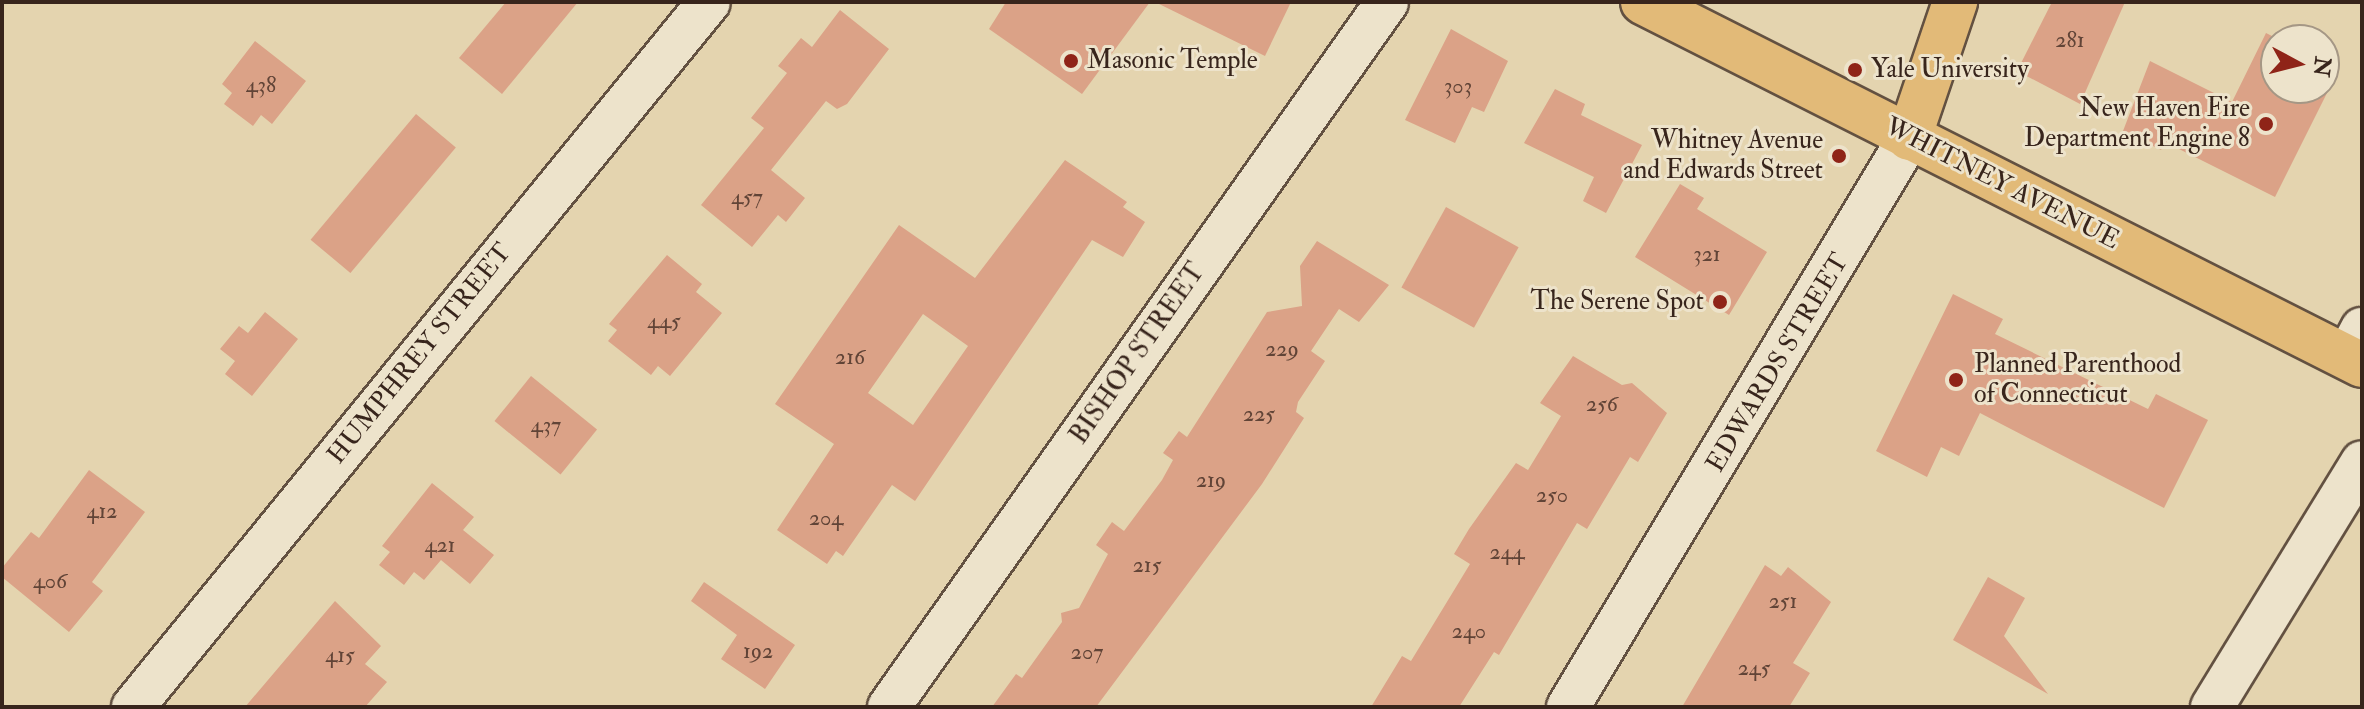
<!DOCTYPE html>
<html>
<head>
<meta charset="utf-8">
<style>
	body { margin:0 }
	#map { position:relative; width:2364px; height:709px; overflow:hidden; background:#e4d4af; font-family:"IM FELL Double Pica",serif }
	div>[style] { position:absolute }
	.building>* { inset:0; background:#dba287; transform-origin:0 0 }
	.roads { filter:drop-shadow(2px 0 #635141) drop-shadow(-2px 0 #635141) drop-shadow(0 2px #635141) drop-shadow(0 -2px #635141) }
	.minor>* { height:42px; margin:-21px; padding:0 21px; transform-origin:21px; border-radius:21px; background:#ede3cb }
	.major>* { height:44px; margin:-22px; padding:0 22px; transform-origin:22px; border-radius:22px; background:#e2ba78 }
	.dots>* { width:22px; height:22px; translate:-50% -50%; box-sizing:border-box; border:4px solid #ede3cb; border-radius:50% }
	span { translate:-50% -50%; white-space:nowrap; text-align:center; line-height:1.15; -webkit-text-stroke:6px #ede3cb; paint-order:stroke }
	.number-label { font-size:22px; color:#614437 }
	.number-label span { -webkit-text-stroke-width:0 }
	.poi-label { font-size:26px; color:#38251c }
	.left { translate:0 -50%; text-align:left }
	.right { translate:-100% -50%; text-align:right }
	.street-label { font-size:26px; color:#38251c }
	.frame { position:absolute; inset:0; border:4px solid #38251c; pointer-events:none }
	.north { position:absolute; left:2260px; top:24px; width:80px; height:80px; box-sizing:border-box; background:#ede3cb; border:2px solid #a59785; border-radius:50%; rotate:97deg; font-size:22px; font-weight:700; line-height:32px; text-align:center; color:#38251c }
	.north::after { content:''; display:block; margin:auto; width:28px; height:36px; background:#8f2418; clip-path:polygon(50% 0,100% 100%,50% 72%,0 100%) }
</style>
</head>
<body>
<div id="map">
	<div class="building">
		<div style="clip-path:polygon(506px 2px,578px 2px,502px 94px,459px 58px)"></div>
		<div style="clip-path:polygon(1006px 2px,1150px 2px,1082px 94px,989px 29px)"></div>
		<div style="clip-path:polygon(1155px 2px,1291px 2px,1265px 56px)"></div>
		<div style="clip-path:polygon(2052px 2px,2125px 2px,2080px 104px,2017px 71px)"></div>
		<div style="clip-path:polygon(840px 10px,889px 49px,847px 104px,837px 109px,826px 101px,771px 170px,805px 198px,786px 222px,778px 215px,752px 247px,701px 205px,764px 128px,751px 118px,787px 73px,778px 66px,801px 38px,812px 47px)"></div>
		<div style="clip-path:polygon(1451px 29px,1508px 61px,1484px 112px,1472px 107px,1455px 143px,1405px 120px)"></div>
		<div style="clip-path:polygon(2266px 33px,2280px 40px,2276px 88px,2324px 88px,2324px 62px,2339px 69px,2275px 197px,2165px 142px,2161px 150px,2123px 131px,2150px 61px,2232px 102px)"></div>
		<div style="clip-path:polygon(255px 41px,306px 81px,272px 124px,261px 115px,253px 126px,224px 104px,232px 93px,222px 84px)"></div>
		<div style="clip-path:polygon(1555px 89px,1585px 104px,1581px 115px,1642px 145px,1606px 213px,1583px 201px,1594px 177px,1524px 143px)"></div>
		<div style="left:416px;top:114px;width:52px;height:164px;rotate:40deg"></div>
		<div style="clip-path:polygon(evenodd,1065px 160px,1127px 202px,1123px 207px,1145px 222px,1123px 257px,1092px 240px,915px 501px,892px 485px,843px 556px,836px 551px,827px 564px,777px 530px,834px 444px,775px 404px,899px 225px,975px 278px,1065px 160px,923px 314px,968px 346px,913px 425px,868px 393px,923px 314px)"></div>
		<div style="clip-path:polygon(1680px 184px,1704px 198px,1697px 209px,1767px 252px,1729px 315px,1635px 257px)"></div>
		<div style="left:1446px;top:207px;width:83px;height:92px;rotate:29deg"></div>
		<div style="clip-path:polygon(1317px 241px,1389px 285px,1359px 322px,1339px 309px,1311px 351px,1325px 361px,1298px 402px,1296px 412px,1304px 418px,1262px 484px,1096px 707px,992px 707px,1016px 674px,1022px 678px,1062px 622px,1061px 613px,1079px 608px,1108px 554px,1096px 545px,1112px 522px,1124px 531px,1162px 480px,1173px 460px,1163px 453px,1179px 431px,1187px 437px,1267px 312px,1302px 306px,1300px 266px)"></div>
		<div style="clip-path:polygon(667px 255px,702px 284px,696px 292px,722px 313px,670px 376px,658px 366px,651px 375px,608px 341px,617px 330px,609px 324px)"></div>
		<div style="clip-path:polygon(1953px 294px,2003px 319px,1995px 334px,2148px 409px,2156px 394px,2208px 420px,2164px 508px,1980px 413px,1959px 456px,1941px 447px,1927px 477px,1876px 451px)"></div>
		<div style="clip-path:polygon(265px 312px,298px 339px,252px 396px,225px 374px,235px 361px,220px 349px,239px 326px,248px 333px)"></div>
		<div style="clip-path:polygon(1573px 356px,1622px 385px,1632px 383px,1667px 413px,1638px 462px,1630px 457px,1587px 529px,1577px 523px,1499px 655px,1494px 652px,1459px 707px,1371px 707px,1402px 656px,1411px 661px,1470px 564px,1454px 554px,1469px 529px,1516px 463px,1528px 470px,1561px 416px,1540px 403px)"></div>
		<div style="left:531px;top:376px;width:85px;height:58px;rotate:39deg"></div>
		<div style="clip-path:polygon(89px 470px,145px 512px,92px 582px,103px 591px,69px 632px,2px 577px,2px 568px,31px 532px,39px 538px)"></div>
		<div style="clip-path:polygon(432px 483px,474px 517px,463px 530px,494px 555px,470px 584px,441px 560px,424px 580px,414px 572px,404px 585px,379px 565px,390px 552px,382px 546px)"></div>
		<div style="clip-path:polygon(1765px 565px,1781px 576px,1788px 567px,1831px 602px,1793px 663px,1810px 673px,1789px 707px,1682px 707px)"></div>
		<div style="clip-path:polygon(1988px 577px,2025px 598px,2004px 636px,2048px 694px,1953px 640px)"></div>
		<div style="clip-path:polygon(704px 582px,795px 645px,765px 689px,721px 659px,737px 635px,691px 601px)"></div>
		<div style="clip-path:polygon(335px 601px,381px 646px,365px 664px,387px 682px,365px 707px,245px 707px)"></div>
	</div>
	<div class="roads">
		<div class="minor">
			<div style="left:2347px;top:357px;width:32px;rotate:-62deg"></div>
			<div style="left:133px;top:707px;width:910px;rotate:-50.75deg"></div>
			<div style="left:889px;top:707px;width:863px;rotate:-54.76deg"></div>
			<div style="left:1568px;top:707px;width:663px;rotate:-59.07deg"></div>
			<div style="left:2212px;top:707px;width:287px;rotate:-58.5deg"></div>
		</div>
		<div class="major">
			<div style="left:1643px;top:2px;width:805px;rotate:26.79deg"></div>
			<div style="left:1909px;top:138px;width:144px;rotate:-71.3deg"></div>
		</div>
	</div>
	<div class="dots">
		<div style="left:1071px;top:61px;background:#8f2418"></div>
		<div style="left:1855px;top:70px;background:#8f2418"></div>
		<div style="left:2266px;top:124px;background:#8f2418"></div>
		<div style="left:1839px;top:156px;background:#8f2418"></div>
		<div style="left:1720px;top:302px;background:#8f2418"></div>
		<div style="left:1956px;top:380px;background:#8f2418"></div>
	</div>
	<div class="number-label">
		<span style="left:2070px;top:41px">281</span>
		<span style="left:261px;top:86px">438</span>
		<span style="left:1458px;top:87px">303</span>
		<span style="left:747px;top:198px">457</span>
		<span style="left:1707px;top:255px">321</span>
		<span style="left:664px;top:322px">445</span>
		<span style="left:1282px;top:350px">229</span>
		<span style="left:850px;top:358px">216</span>
		<span style="left:1602px;top:405px">256</span>
		<span style="left:1259px;top:415px">225</span>
		<span style="left:546px;top:426px">437</span>
		<span style="left:1211px;top:481px">219</span>
		<span style="left:1552px;top:496px">250</span>
		<span style="left:102px;top:512px">412</span>
		<span style="left:826px;top:519px">204</span>
		<span style="left:440px;top:546px">421</span>
		<span style="left:1507px;top:553px">244</span>
		<span style="left:1147px;top:566px">215</span>
		<span style="left:50px;top:582px">406</span>
		<span style="left:1783px;top:602px">251</span>
		<span style="left:1469px;top:632px">240</span>
		<span style="left:758px;top:652px">192</span>
		<span style="left:1087px;top:653px">207</span>
		<span style="left:340px;top:656px">415</span>
		<span style="left:1754px;top:669px">245</span>
	</div>
	<div class="poi-label">
		<span class="left" style="left:1087px;top:61px">Masonic Temple</span>
		<span class="left" style="left:1871px;top:70px">Yale University</span>
		<span class="right" style="left:2250px;top:124px">New Haven Fire<br>Department Engine 8</span>
		<span class="right" style="left:1823px;top:156px">Whitney Avenue<br>and Edwards Street</span>
		<span class="right" style="left:1704px;top:302px">The Serene Spot</span>
		<span class="left" style="left:1974px;top:380px">Planned Parenthood<br>of Connecticut</span>
	</div>
	<div class="street-label">
		<span style="left:2002px;top:184px;rotate:27deg">WHITNEY AVENUE</span>
		<span style="left:420px;top:354px;rotate:-51deg">HUMPHREY STREET</span>
		<span style="left:1138px;top:354px;rotate:-55deg">BISHOP STREET</span>
		<span style="left:1778px;top:363px;rotate:-59deg">EDWARDS STREET</span>
	</div>
	<div class="frame"></div>
	<div class="north">N</div>
</div>
</body>
</html>
